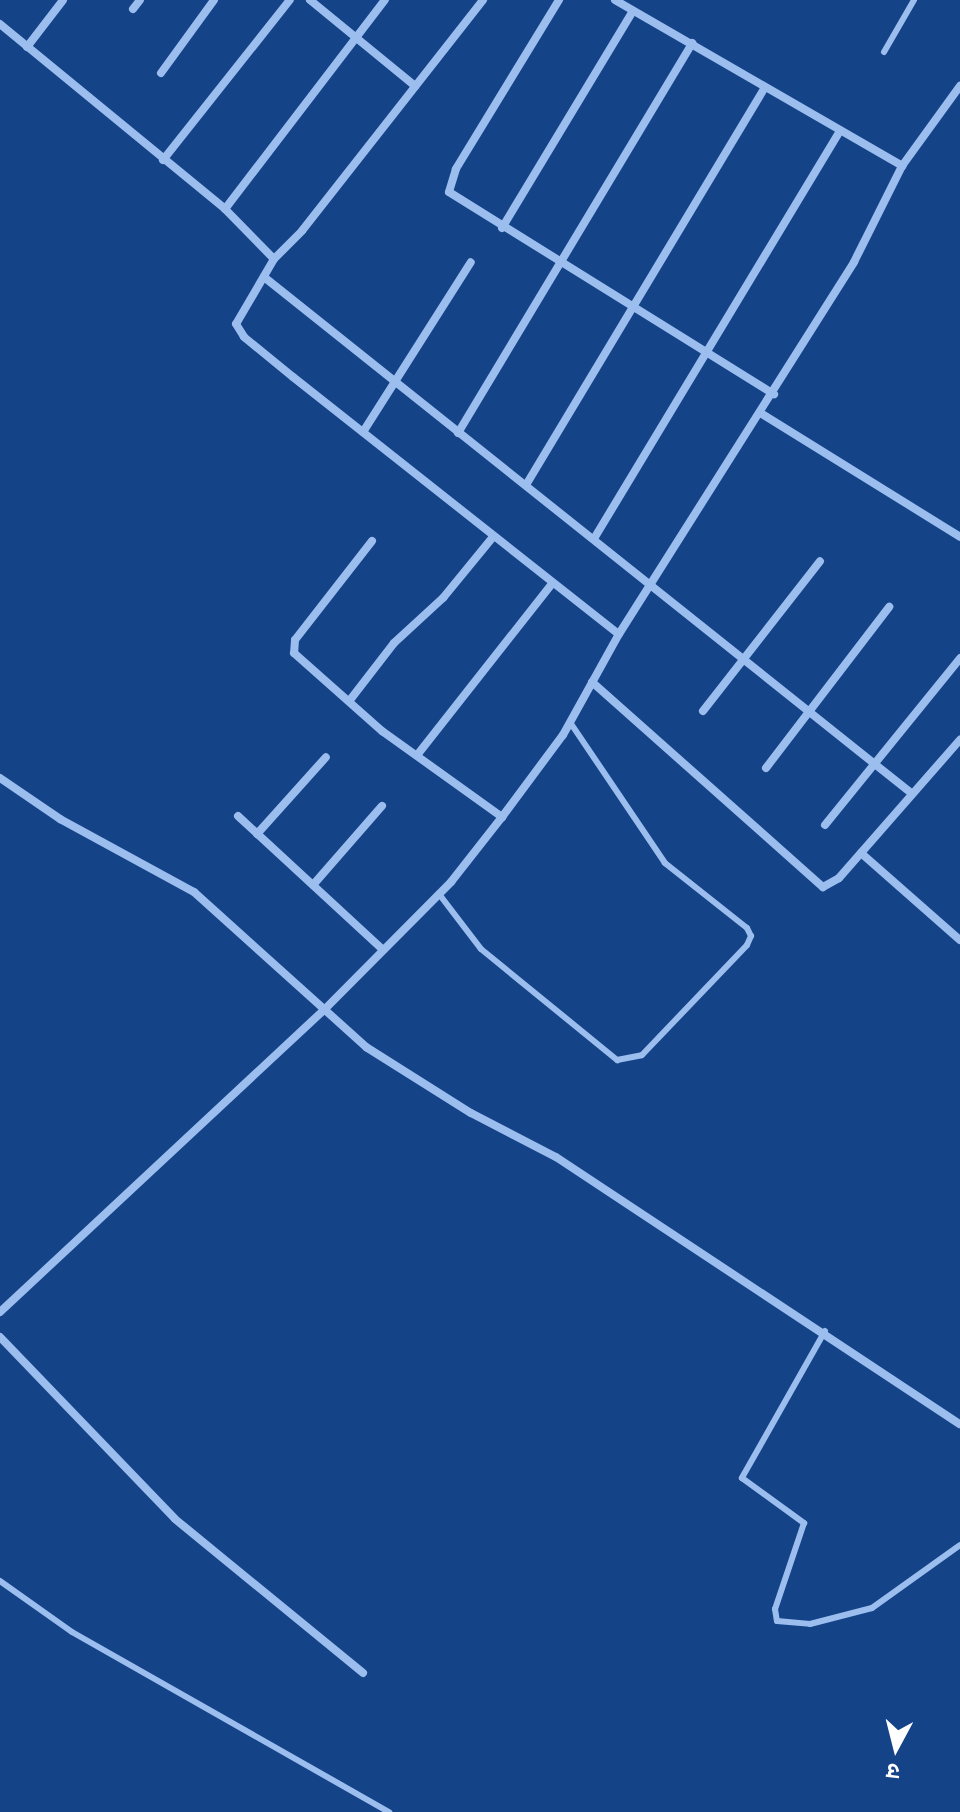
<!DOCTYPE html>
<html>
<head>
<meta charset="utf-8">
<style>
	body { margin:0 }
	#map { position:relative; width:960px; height:1812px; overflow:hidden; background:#154388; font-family:Quicksand,"Noto Sans Devanagari",sans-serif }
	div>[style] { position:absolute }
	.service>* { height:6px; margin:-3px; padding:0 3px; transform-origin:3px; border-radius:3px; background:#9bbeef }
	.minor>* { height:8px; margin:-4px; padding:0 4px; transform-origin:4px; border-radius:4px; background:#9bbeef }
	span { translate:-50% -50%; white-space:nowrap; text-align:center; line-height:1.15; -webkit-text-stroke:7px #154388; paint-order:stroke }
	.north { position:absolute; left:856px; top:1708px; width:80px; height:80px; -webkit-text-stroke:6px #154388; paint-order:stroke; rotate:187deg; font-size:22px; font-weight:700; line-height:32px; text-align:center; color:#fff }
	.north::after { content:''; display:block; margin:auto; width:28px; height:36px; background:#fff; clip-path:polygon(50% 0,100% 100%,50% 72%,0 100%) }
</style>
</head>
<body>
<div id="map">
	<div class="service">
		<div style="left:884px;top:52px;width:60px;rotate:-60deg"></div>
		<div style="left:439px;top:894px;width:69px;rotate:52.6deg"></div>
		<div style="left:481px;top:949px;width:176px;rotate:39.2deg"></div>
		<div style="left:617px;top:1060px;width:25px;rotate:-11deg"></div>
		<div style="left:642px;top:1055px;width:152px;rotate:-46.3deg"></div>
		<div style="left:747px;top:945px;width:10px;rotate:-66deg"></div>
		<div style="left:751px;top:936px;width:9px;rotate:-117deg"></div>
		<div style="left:747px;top:928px;width:105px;rotate:-141.6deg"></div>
		<div style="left:665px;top:863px;width:170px;rotate:-124deg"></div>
		<div style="left:825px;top:1331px;width:169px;rotate:119.5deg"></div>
		<div style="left:742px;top:1478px;width:77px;rotate:36deg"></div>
		<div style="left:804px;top:1523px;width:91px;rotate:108.6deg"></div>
		<div style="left:775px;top:1609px;width:12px;rotate:81deg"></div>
		<div style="left:777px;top:1621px;width:33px;rotate:5deg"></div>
		<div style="left:810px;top:1624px;width:64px;rotate:-14.5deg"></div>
		<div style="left:872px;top:1608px;width:108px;rotate:-35.6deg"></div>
		<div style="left:0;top:1581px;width:88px;rotate:35.3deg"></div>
		<div style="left:72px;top:1632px;width:365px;rotate:29.6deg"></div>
	</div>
	<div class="minor">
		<div style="left:310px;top:0;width:136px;rotate:39.3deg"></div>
		<div style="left:483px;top:0;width:293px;rotate:128.1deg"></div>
		<div style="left:302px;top:231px;width:40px;rotate:135deg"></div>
		<div style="left:274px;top:259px;width:75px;rotate:120.3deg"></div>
		<div style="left:236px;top:324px;width:15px;rotate:58deg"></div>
		<div style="left:244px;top:337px;width:63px;rotate:39.2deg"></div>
		<div style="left:293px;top:377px;width:415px;rotate:38.3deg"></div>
		<div style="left:559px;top:0;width:198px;rotate:121.4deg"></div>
		<div style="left:456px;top:169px;width:24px;rotate:107deg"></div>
		<div style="left:449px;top:192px;width:383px;rotate:31.9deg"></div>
		<div style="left:615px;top:0;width:332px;rotate:30deg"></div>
		<div style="left:133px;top:9px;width:11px;rotate:-52deg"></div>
		<div style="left:0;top:24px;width:291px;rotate:39.4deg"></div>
		<div style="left:225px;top:209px;width:70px;rotate:45.6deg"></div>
		<div style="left:27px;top:47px;width:59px;rotate:-52.5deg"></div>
		<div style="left:161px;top:73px;width:90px;rotate:-54deg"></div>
		<div style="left:163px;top:160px;width:204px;rotate:-51.6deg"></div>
		<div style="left:225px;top:209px;width:263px;rotate:-52.6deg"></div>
		<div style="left:502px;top:228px;width:253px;rotate:-58.9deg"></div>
		<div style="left:264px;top:277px;width:828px;rotate:38.57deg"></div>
		<div style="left:762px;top:414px;width:233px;rotate:31.8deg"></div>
		<div style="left:363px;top:432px;width:201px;rotate:-57.6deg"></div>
		<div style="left:458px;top:433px;width:455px;rotate:-59deg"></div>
		<div style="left:526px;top:485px;width:462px;rotate:-59deg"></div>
		<div style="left:595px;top:537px;width:473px;rotate:-58.9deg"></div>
		<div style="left:372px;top:541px;width:125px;rotate:127.9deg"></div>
		<div style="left:295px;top:640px;width:13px;rotate:94deg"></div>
		<div style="left:294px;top:653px;width:118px;rotate:41.6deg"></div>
		<div style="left:382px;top:731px;width:148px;rotate:35.6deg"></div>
		<div style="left:592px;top:682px;width:309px;rotate:41.6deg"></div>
		<div style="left:823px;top:887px;width:18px;rotate:-29deg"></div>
		<div style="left:839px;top:878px;width:184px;rotate:-48.8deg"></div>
		<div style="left:350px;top:700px;width:72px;rotate:-52.3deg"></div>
		<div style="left:394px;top:643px;width:67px;rotate:-42.6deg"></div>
		<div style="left:443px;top:598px;width:79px;rotate:-50.7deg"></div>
		<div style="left:703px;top:711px;width:190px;rotate:-52deg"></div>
		<div style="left:418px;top:754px;width:216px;rotate:-51.8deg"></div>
		<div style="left:766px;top:768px;width:203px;rotate:-52.6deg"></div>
		<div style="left:0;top:778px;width:73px;rotate:34.3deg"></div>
		<div style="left:60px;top:819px;width:153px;rotate:28.6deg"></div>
		<div style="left:194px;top:892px;width:232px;rotate:42deg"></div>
		<div style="left:366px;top:1047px;width:124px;rotate:32.2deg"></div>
		<div style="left:471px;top:1113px;width:96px;rotate:27.4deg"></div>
		<div style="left:556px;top:1157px;width:484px;rotate:33.5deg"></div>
		<div style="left:238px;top:816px;width:197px;rotate:42.7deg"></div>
		<div style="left:825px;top:825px;width:215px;rotate:-51deg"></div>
		<div style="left:257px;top:834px;width:103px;rotate:-48.1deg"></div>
		<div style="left:861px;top:853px;width:132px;rotate:41.3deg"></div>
		<div style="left:313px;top:885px;width:105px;rotate:-48.9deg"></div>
		<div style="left:0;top:1312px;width:442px;rotate:-43deg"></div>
		<div style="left:323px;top:1011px;width:182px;rotate:-45.2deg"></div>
		<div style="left:451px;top:882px;width:83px;rotate:-51.9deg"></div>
		<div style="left:502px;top:817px;width:102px;rotate:-53.4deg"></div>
		<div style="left:563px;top:735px;width:115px;rotate:-61deg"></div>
		<div style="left:619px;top:634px;width:440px;rotate:-57.7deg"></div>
		<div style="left:854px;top:262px;width:107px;rotate:-63.4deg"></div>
		<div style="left:902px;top:166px;width:99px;rotate:-54.1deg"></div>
		<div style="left:0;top:1337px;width:252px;rotate:46.1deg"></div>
		<div style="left:175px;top:1519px;width:243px;rotate:39.3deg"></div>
	</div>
	<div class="north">उ</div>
</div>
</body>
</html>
